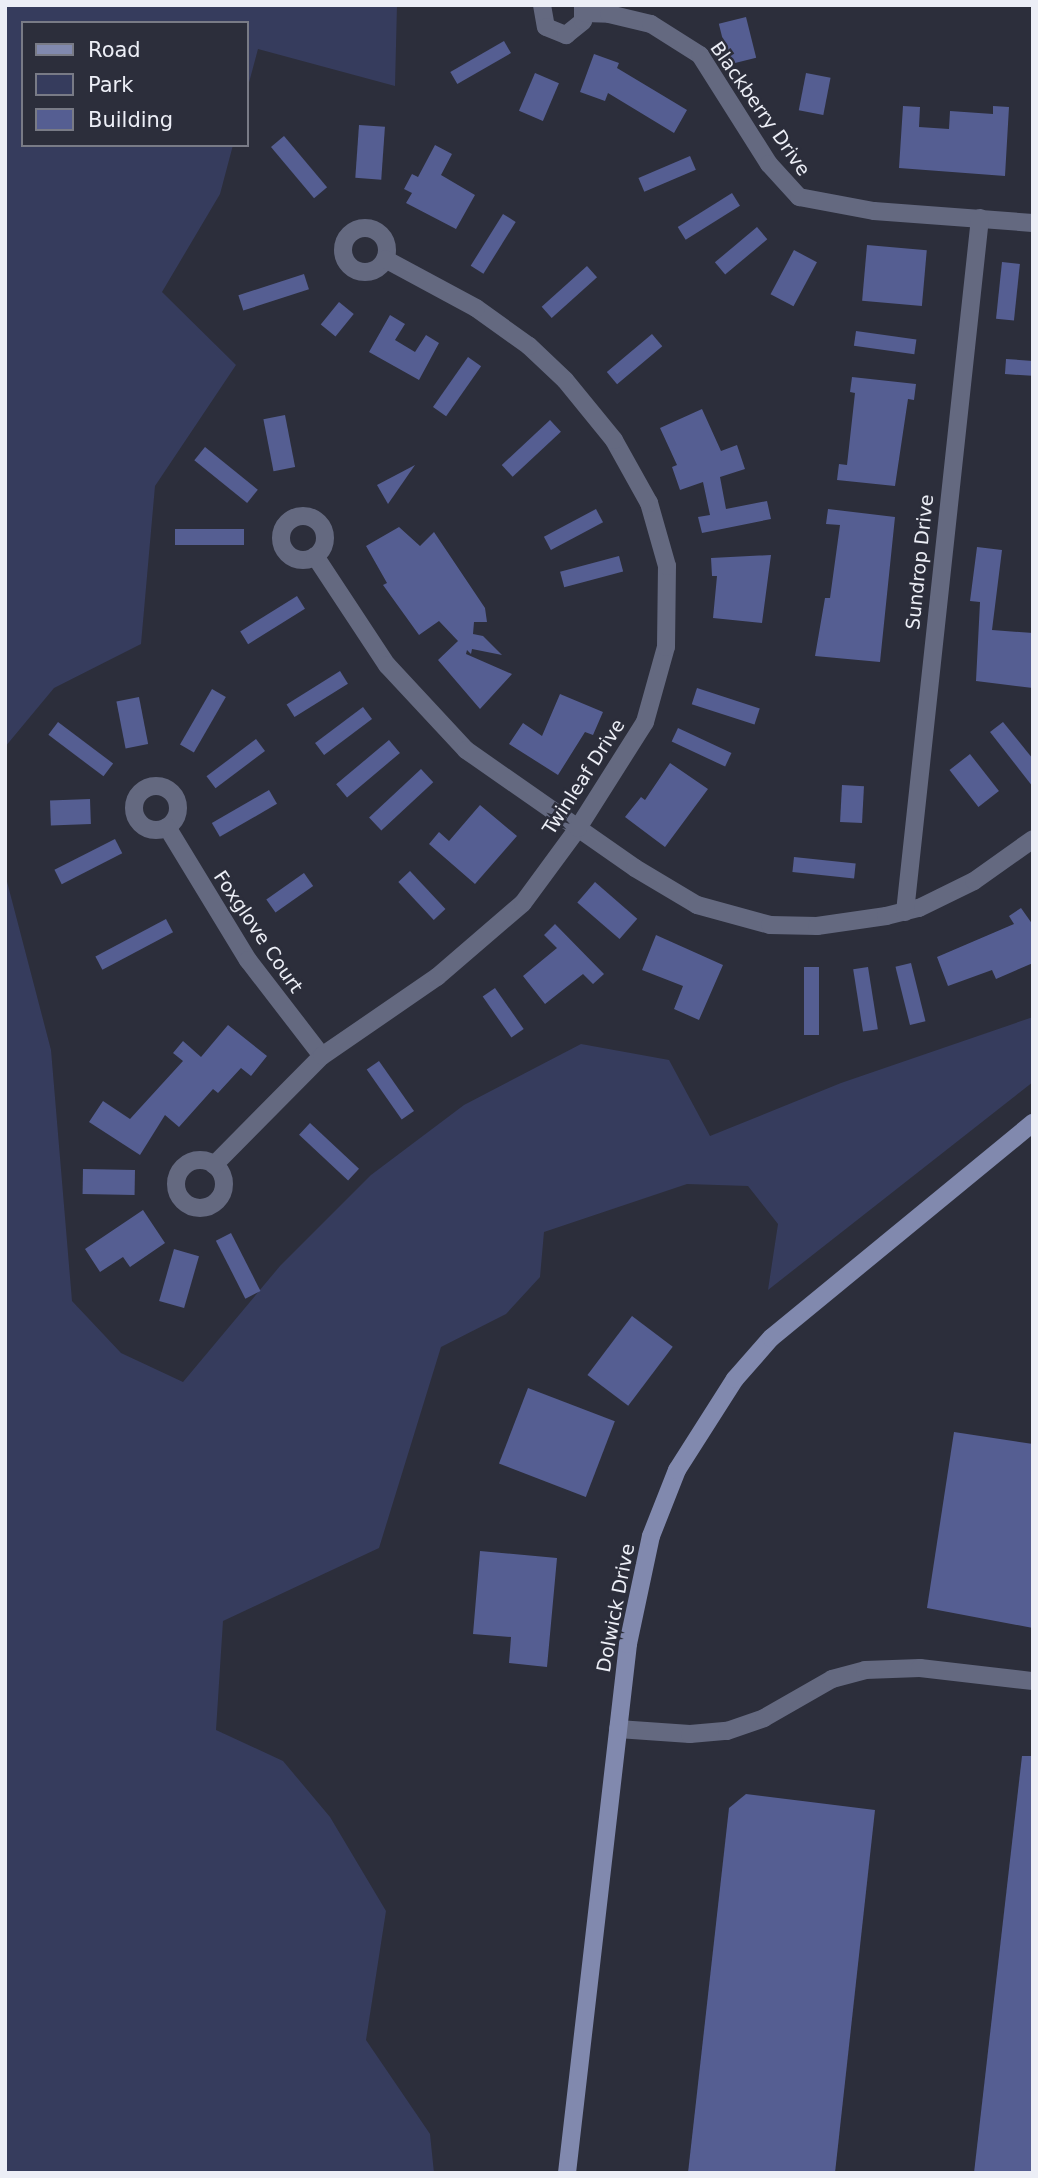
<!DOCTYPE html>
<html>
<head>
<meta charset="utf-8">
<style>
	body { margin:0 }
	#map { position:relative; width:1038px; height:2178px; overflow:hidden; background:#2c2e3b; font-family:"DejaVu Sans",sans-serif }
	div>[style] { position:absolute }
	.green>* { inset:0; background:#363c5d }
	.building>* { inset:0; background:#555e92; transform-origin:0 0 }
	.street>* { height:18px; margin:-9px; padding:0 9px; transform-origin:9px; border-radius:9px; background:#646980 }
	.street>.ring { margin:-9px; padding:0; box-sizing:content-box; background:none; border:18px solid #646980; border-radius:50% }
	.secondary>* { height:18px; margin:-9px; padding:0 9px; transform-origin:9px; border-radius:9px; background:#8189ae }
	span { translate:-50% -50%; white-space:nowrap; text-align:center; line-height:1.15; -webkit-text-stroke:5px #2c2e3b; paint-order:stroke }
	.street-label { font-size:19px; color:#eceef6 }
	.frame { position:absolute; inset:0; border:7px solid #eceef6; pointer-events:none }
	.legend { position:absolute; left:21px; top:21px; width:228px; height:126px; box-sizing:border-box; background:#2c2e3b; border:2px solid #797b86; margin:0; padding:9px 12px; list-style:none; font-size:21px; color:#eceef6 }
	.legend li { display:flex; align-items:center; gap:14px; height:35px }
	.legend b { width:35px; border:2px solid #797b86 }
</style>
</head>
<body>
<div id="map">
	<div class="green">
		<div style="clip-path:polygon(5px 5px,397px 5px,395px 86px,258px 49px,247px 90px,247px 23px,23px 23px,23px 145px,233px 145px,220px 194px,162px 292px,236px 365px,155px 486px,141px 644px,54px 688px,5px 747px)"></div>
		<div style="clip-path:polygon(5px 874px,51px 1050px,72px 1301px,121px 1353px,183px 1382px,280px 1266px,371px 1175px,464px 1105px,581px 1044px,669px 1060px,710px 1136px,841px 1083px,1033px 1017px,1033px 1082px,768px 1290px,778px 1224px,748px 1186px,687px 1184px,544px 1232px,540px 1277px,506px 1314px,441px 1347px,379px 1548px,223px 1621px,216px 1730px,283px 1761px,330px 1817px,386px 1911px,366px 2040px,430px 2134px,434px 2173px,5px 2173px)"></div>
	</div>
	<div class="building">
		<div style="left:746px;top:17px;width:42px;height:28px;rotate:76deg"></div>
		<div style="left:504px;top:41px;width:14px;height:62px;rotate:60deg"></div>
		<div style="clip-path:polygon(594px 54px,619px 63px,617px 68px,687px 110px,674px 133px,608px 93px,605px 101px,580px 92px)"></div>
		<div style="left:535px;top:73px;width:26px;height:41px;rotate:23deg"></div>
		<div style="left:806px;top:73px;width:25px;height:38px;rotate:11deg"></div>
		<div style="clip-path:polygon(903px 106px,920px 107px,919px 127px,949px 129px,950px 111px,993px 114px,993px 106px,1009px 107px,1005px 176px,899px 168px)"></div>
		<div style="left:359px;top:125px;width:26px;height:53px;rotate:4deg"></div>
		<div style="left:284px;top:136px;width:67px;height:17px;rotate:50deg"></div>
		<div style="clip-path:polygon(435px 145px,452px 154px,441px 175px,475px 195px,456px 229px,406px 203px,412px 193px,404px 189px,412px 174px,418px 177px)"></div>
		<div style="left:690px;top:156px;width:15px;height:56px;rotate:67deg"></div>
		<div style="left:732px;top:193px;width:15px;height:64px;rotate:58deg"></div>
		<div style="left:503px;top:214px;width:15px;height:61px;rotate:32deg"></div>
		<div style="left:757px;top:227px;width:16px;height:55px;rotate:50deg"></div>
		<div style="left:867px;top:245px;width:60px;height:56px;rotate:5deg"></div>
		<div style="left:794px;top:250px;width:26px;height:50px;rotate:28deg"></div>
		<div style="left:1002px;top:262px;width:18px;height:57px;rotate:6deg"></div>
		<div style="left:587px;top:266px;width:15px;height:61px;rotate:48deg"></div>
		<div style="left:304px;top:274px;width:16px;height:69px;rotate:72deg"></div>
		<div style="left:339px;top:302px;width:19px;height:29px;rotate:39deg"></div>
		<div style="clip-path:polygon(390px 315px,405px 324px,395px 340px,415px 352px,426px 335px,439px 343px,419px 380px,369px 352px)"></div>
		<div style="left:856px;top:331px;width:61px;height:15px;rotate:8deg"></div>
		<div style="left:652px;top:334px;width:16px;height:59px;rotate:50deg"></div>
		<div style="left:468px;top:357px;width:16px;height:61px;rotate:35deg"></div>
		<div style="left:1006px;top:359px;width:27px;height:15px;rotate:4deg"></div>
		<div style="clip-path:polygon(852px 377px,916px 384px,914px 400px,908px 399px,895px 486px,837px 480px,839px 464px,847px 465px,855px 393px,850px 392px)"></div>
		<div style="clip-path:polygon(702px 409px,721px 451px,737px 445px,745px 469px,720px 477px,726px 509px,767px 501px,771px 519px,702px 533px,698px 517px,710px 515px,703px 482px,680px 490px,672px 467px,677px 465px,660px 428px)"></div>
		<div style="left:285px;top:415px;width:53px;height:22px;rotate:79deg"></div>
		<div style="left:550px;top:420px;width:16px;height:66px;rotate:47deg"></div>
		<div style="left:205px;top:447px;width:68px;height:17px;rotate:39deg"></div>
		<div style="clip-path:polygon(415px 465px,388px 504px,377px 485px)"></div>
		<div style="left:596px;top:509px;width:15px;height:59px;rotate:62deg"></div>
		<div style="clip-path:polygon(828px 509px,895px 517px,880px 662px,815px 656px,825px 598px,830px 598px,840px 525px,826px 524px)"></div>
		<div style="clip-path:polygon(399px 527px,420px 546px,434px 532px,485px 608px,487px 622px,474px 622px,473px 634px,483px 636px,502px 655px,472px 649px,471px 654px,467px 650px,466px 654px,512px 674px,480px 709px,438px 660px,458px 641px,439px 621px,419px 635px,383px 585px,387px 583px,366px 546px)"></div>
		<div style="left:244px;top:529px;width:16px;height:69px;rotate:90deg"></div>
		<div style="clip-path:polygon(977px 547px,1002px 550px,992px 630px,1033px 633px,1033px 688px,976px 681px,980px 602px,970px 601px)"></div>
		<div style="clip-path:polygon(771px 555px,762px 623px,713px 618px,717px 576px,712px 576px,711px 558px)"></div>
		<div style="left:619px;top:556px;width:16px;height:61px;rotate:75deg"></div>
		<div style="left:297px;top:596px;width:15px;height:67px;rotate:58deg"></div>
		<div style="left:340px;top:671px;width:15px;height:63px;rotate:58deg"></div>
		<div style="left:697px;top:688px;width:66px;height:17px;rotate:18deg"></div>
		<div style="left:212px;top:689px;width:16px;height:64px;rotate:30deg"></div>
		<div style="clip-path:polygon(560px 694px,603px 712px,593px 735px,585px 732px,558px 775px,509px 744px,523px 723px,542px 736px)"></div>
		<div style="left:139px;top:697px;width:48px;height:23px;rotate:79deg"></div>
		<div style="left:363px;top:707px;width:15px;height:60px;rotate:53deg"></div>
		<div style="left:58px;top:722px;width:69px;height:16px;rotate:37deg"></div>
		<div style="clip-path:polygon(1003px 722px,1033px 759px,1033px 787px,990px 732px)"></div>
		<div style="left:678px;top:728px;width:59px;height:15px;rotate:25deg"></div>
		<div style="left:256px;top:739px;width:15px;height:62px;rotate:53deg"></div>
		<div style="left:389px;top:740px;width:17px;height:69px;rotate:50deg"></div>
		<div style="left:970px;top:754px;width:47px;height:26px;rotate:52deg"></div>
		<div style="clip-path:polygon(670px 763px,708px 789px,665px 847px,625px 817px,641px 797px,645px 800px)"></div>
		<div style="left:421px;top:769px;width:18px;height:71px;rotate:47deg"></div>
		<div style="left:842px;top:785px;width:22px;height:37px;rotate:3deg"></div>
		<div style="left:269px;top:790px;width:16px;height:66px;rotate:60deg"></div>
		<div style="left:90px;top:799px;width:25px;height:40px;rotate:88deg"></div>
		<div style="clip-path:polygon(480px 805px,517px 836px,475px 884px,429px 844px,439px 832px,449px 841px)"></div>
		<div style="left:115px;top:839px;width:16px;height:68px;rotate:63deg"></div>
		<div style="left:794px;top:857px;width:62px;height:15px;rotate:6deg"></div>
		<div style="left:410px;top:871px;width:52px;height:16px;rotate:47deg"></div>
		<div style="left:304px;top:873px;width:16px;height:46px;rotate:55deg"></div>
		<div style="left:595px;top:882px;width:56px;height:27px;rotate:41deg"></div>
		<div style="clip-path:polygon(1021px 908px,1033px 925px,1033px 963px,996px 979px,992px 970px,948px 986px,937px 957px,1014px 924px,1009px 916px)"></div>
		<div style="left:166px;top:919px;width:15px;height:80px;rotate:62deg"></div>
		<div style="clip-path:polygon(555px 924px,604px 974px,593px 984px,583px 974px,545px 1004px,523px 976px,557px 948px,544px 935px)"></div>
		<div style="clip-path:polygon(656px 935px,723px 965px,699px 1020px,674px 1009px,683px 986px,642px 970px)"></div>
		<div style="left:911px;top:963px;width:60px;height:16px;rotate:76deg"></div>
		<div style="left:804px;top:967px;width:15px;height:68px"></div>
		<div style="left:868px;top:967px;width:63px;height:15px;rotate:81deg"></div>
		<div style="left:495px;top:988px;width:50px;height:15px;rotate:55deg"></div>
		<div style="clip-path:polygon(228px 1025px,267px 1056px,251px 1076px,241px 1068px,218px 1093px,213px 1089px,179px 1127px,165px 1115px,140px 1155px,89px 1122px,103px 1101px,130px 1119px,183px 1061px,173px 1053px,183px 1041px,201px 1057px)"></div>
		<div style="left:379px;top:1061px;width:61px;height:15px;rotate:55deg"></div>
		<div style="left:310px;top:1123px;width:67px;height:16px;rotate:43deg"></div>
		<div style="left:83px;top:1169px;width:52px;height:25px;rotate:1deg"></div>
		<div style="clip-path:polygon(143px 1210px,165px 1243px,130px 1267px,123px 1257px,100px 1272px,85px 1249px)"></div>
		<div style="left:231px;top:1233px;width:65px;height:17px;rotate:63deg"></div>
		<div style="left:174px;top:1249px;width:26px;height:54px;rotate:16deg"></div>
		<div style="left:632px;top:1316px;width:51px;height:74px;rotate:37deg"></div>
		<div style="left:528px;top:1388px;width:93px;height:81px;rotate:21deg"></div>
		<div style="clip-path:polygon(954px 1432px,1033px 1444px,1033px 1628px,927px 1608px)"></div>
		<div style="clip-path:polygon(480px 1551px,557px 1558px,547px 1667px,509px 1663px,511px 1637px,473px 1634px)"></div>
		<div style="clip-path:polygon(1022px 1756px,1033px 1756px,1033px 2173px,974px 2173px)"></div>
		<div style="clip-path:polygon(746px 1794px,875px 1810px,835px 2173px,688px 2173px,729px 1808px)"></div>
	</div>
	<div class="street">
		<div style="left:542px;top:5px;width:22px;rotate:80deg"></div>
		<div style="left:546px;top:27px;width:22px;rotate:22deg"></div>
		<div style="left:566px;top:35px;width:22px;rotate:-39deg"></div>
		<div style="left:583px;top:21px;width:16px;rotate:-90deg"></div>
		<div style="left:585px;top:13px;width:24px;rotate:2deg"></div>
		<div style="left:609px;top:14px;width:43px;rotate:13.4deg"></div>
		<div style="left:651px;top:24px;width:58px;rotate:32.3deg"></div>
		<div style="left:700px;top:55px;width:129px;rotate:57.7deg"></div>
		<div style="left:769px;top:164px;width:45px;rotate:47.7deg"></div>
		<div style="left:799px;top:197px;width:76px;rotate:10.6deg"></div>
		<div style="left:874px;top:211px;width:159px;rotate:4.3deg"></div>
		<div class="ring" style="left:343px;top:228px;width:26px;height:26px"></div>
		<div class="ring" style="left:281px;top:516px;width:26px;height:26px"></div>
		<div style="left:315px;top:556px;width:131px;rotate:56.6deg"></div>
		<div style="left:387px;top:665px;width:116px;rotate:47.1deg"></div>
		<div style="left:466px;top:750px;width:206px;rotate:34.9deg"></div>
		<div style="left:635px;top:868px;width:72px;rotate:30.8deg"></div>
		<div style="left:697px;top:905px;width:76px;rotate:15.3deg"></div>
		<div style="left:770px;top:925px;width:47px;rotate:1.2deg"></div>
		<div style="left:817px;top:926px;width:70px;rotate:-8.2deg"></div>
		<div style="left:886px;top:916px;width:34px;rotate:-14deg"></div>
		<div style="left:919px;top:908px;width:61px;rotate:-26.1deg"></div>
		<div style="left:974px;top:881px;width:72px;rotate:-35.4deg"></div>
		<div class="ring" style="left:134px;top:786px;width:26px;height:26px"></div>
		<div style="left:167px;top:827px;width:156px;rotate:58.7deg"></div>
		<div style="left:248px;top:960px;width:121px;rotate:52.4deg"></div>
		<div style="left:905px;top:912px;width:698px;rotate:-83.83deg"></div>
		<div class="ring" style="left:176px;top:1160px;width:30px;height:30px"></div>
		<div style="left:214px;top:1165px;width:153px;rotate:-45.3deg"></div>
		<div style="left:322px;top:1056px;width:140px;rotate:-34.5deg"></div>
		<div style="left:437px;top:977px;width:113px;rotate:-40.7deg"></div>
		<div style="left:523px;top:903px;width:93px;rotate:-53.7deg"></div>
		<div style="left:578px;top:828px;width:125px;rotate:-57.7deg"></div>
		<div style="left:645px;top:722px;width:78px;rotate:-74.4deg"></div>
		<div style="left:666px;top:647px;width:81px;rotate:-89.3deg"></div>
		<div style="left:667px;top:566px;width:66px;rotate:-105.9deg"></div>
		<div style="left:649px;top:503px;width:72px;rotate:-119.1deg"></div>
		<div style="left:614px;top:440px;width:77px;rotate:-129.2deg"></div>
		<div style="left:565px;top:380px;width:50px;rotate:-136.6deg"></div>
		<div style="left:529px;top:346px;width:65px;rotate:-144.4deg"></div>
		<div style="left:476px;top:308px;width:103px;rotate:-151.7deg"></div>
		<div style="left:618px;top:1729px;width:72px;rotate:4deg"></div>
		<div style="left:690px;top:1734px;width:37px;rotate:-5deg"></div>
		<div style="left:727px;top:1731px;width:39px;rotate:-19deg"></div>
		<div style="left:764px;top:1718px;width:78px;rotate:-29.8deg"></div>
		<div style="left:832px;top:1679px;width:34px;rotate:-15deg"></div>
		<div style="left:865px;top:1670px;width:55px;rotate:-2.1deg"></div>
		<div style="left:920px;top:1668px;width:114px;rotate:6.6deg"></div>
	</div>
	<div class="secondary">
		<div style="left:567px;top:2173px;width:533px;rotate:-83.42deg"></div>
		<div style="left:628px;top:1644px;width:110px;rotate:-78deg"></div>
		<div style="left:651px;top:1536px;width:71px;rotate:-68.5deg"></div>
		<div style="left:677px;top:1470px;width:108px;rotate:-57.5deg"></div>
		<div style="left:735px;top:1379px;width:55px;rotate:-48.7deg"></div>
		<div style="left:771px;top:1338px;width:339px;rotate:-39.4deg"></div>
	</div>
	<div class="street-label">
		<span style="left:760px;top:109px;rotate:55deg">Blackberry Drive</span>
		<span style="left:920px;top:562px;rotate:-84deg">Sundrop Drive</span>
		<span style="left:584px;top:777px;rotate:-57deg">Twinleaf Drive</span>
		<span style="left:258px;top:932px;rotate:56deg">Foxglove Court</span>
		<span style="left:616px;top:1608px;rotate:-79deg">Dolwick Drive</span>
	</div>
	<div class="frame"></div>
	<ul class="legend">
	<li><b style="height:9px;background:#8189ae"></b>Road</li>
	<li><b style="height:19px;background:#363c5d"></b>Park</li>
	<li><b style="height:19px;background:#555e92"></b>Building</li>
	</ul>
</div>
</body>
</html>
